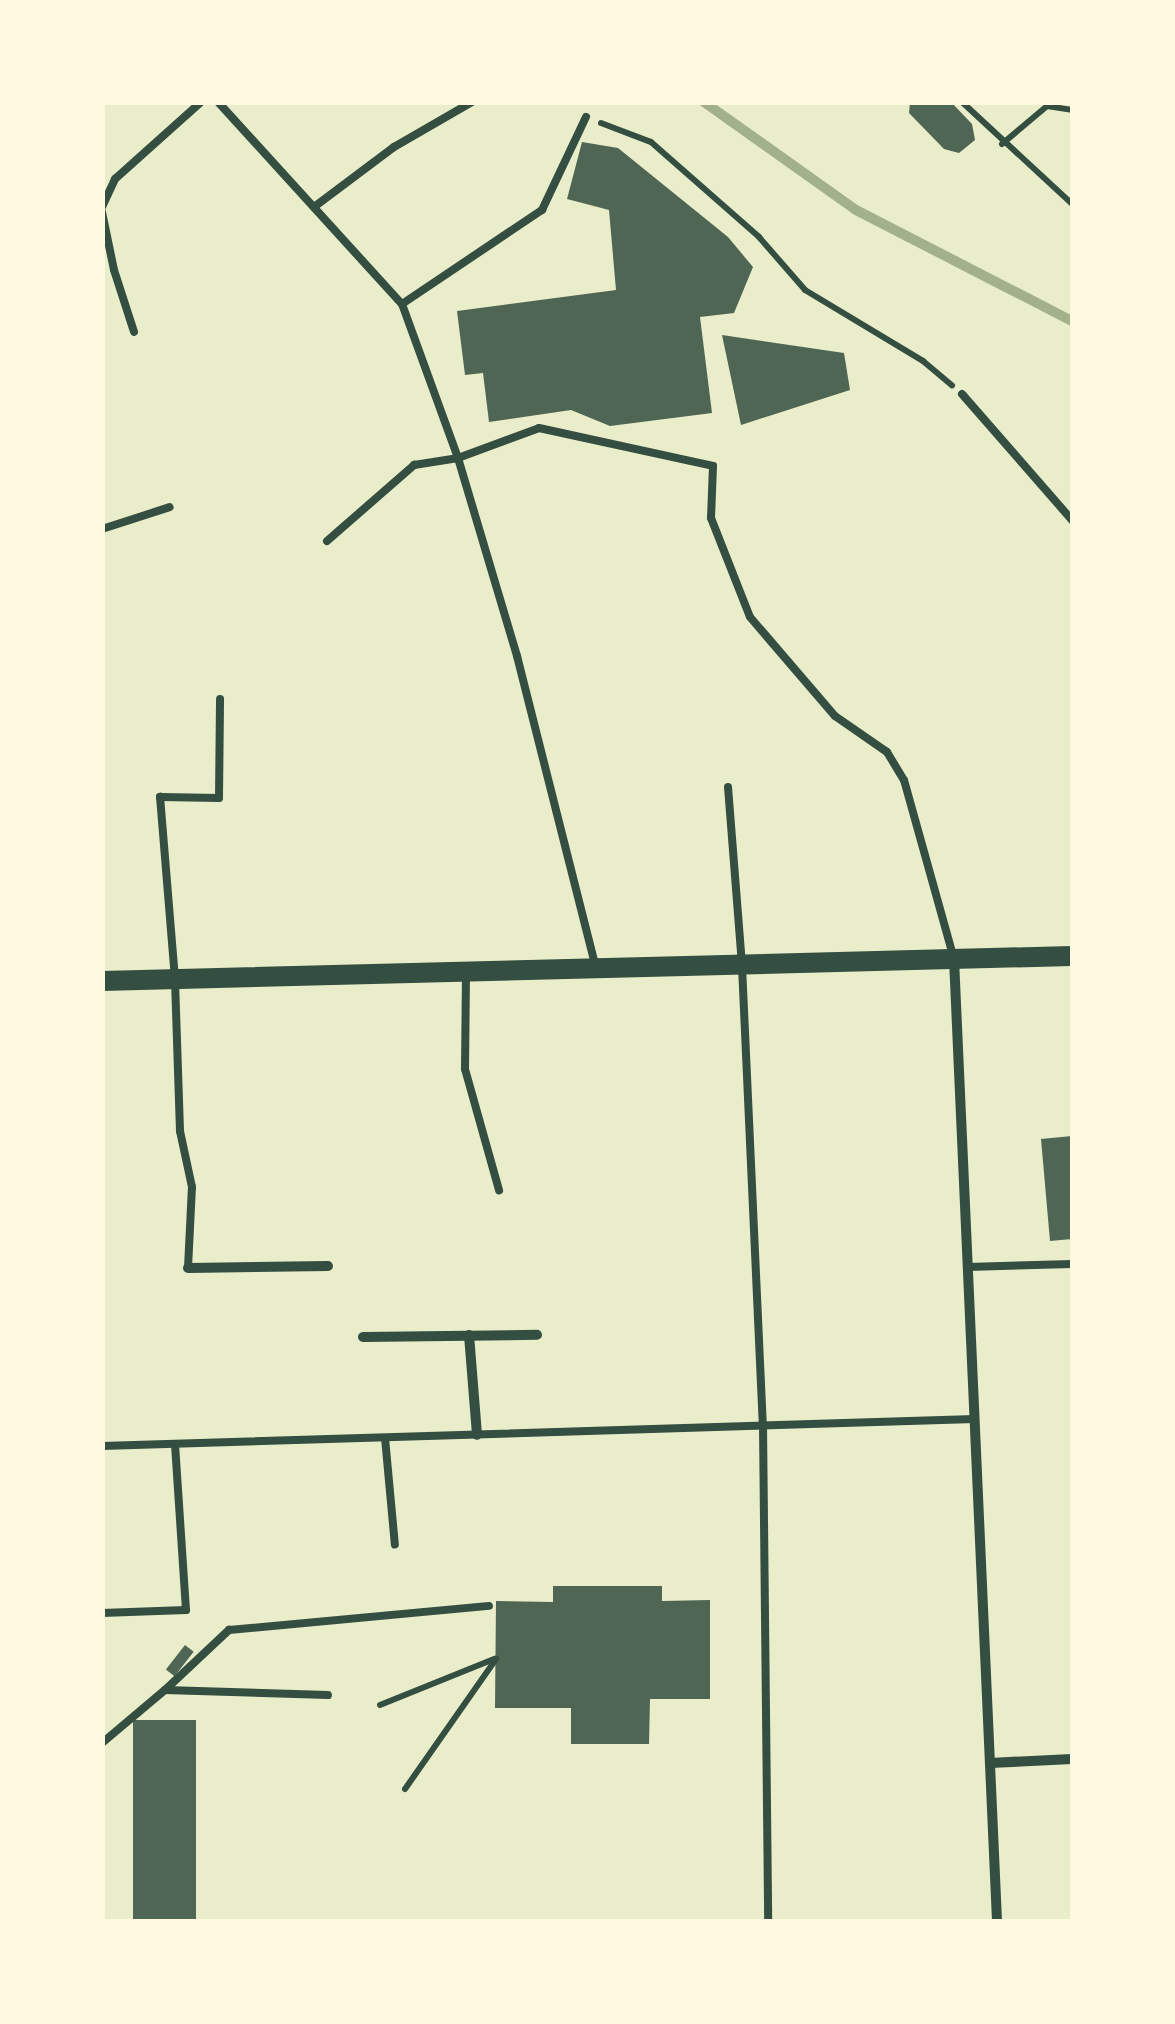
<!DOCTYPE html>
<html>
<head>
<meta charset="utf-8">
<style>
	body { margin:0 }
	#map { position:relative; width:1175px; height:2024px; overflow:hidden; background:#e9edc9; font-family:Commissioner,sans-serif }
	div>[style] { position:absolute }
	.stream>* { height:10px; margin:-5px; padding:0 5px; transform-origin:5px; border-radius:5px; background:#a3b18a }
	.building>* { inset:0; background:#4f6655; transform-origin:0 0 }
	.path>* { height:6px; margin:-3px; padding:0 3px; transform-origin:3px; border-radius:3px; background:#344e41 }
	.service>* { height:8px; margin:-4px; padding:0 4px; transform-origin:4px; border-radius:4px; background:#344e41 }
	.minor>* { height:10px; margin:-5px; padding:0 5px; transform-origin:5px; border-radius:5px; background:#344e41 }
	.secondary>* { height:20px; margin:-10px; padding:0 10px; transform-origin:10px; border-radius:10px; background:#344e41 }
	span { translate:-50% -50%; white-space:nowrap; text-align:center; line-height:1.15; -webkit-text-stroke:9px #fefae0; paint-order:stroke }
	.frame { position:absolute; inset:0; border:105px solid #fefae0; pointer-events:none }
</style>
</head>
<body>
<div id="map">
	<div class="stream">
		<div style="left:704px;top:102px;width:186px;rotate:35.4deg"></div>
		<div style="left:856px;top:210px;width:243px;rotate:27.2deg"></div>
	</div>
	<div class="building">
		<div style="clip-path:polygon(910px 102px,951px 102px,972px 124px,975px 140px,959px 153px,944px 149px,909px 113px)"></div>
		<div style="clip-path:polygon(582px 142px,618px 148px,728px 237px,753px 267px,734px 313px,700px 317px,712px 413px,610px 426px,571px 410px,489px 422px,483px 373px,465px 375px,457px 311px,616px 290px,609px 210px,567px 199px)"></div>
		<div style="clip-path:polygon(722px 335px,844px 353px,850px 390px,741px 425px)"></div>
		<div style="clip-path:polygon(1072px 1136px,1072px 1239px,1050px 1241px,1041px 1139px)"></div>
		<div style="clip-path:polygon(553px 1586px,662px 1586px,662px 1601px,710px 1600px,710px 1699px,650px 1699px,649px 1744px,571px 1744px,571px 1708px,495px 1708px,496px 1601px,553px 1602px)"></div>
		<div style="left:185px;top:1645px;width:11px;height:31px;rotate:38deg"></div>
		<div style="left:133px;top:1720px;width:63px;height:202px"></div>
	</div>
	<div class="path">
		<div style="left:962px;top:102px;width:150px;rotate:42.8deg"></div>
		<div style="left:601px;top:123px;width:53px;rotate:20.8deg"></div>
		<div style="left:651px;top:142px;width:144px;rotate:41.3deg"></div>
		<div style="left:759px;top:237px;width:70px;rotate:49deg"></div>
		<div style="left:805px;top:290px;width:138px;rotate:31deg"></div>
		<div style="left:923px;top:361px;width:38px;rotate:40deg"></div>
		<div style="left:1002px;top:144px;width:59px;rotate:-40.2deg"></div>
		<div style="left:1047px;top:106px;width:25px;rotate:9deg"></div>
		<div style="left:380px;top:1705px;width:123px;rotate:-22deg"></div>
		<div style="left:405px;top:1789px;width:159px;rotate:-55deg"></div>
	</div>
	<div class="service">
		<div style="left:218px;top:102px;width:273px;rotate:47.7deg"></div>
		<div style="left:402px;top:304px;width:164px;rotate:70deg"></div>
		<div style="left:458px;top:458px;width:207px;rotate:73.4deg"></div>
		<div style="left:517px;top:656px;width:319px;rotate:75.8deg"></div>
		<div style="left:102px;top:207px;width:31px;rotate:-65deg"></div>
		<div style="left:115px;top:179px;width:115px;rotate:-41.8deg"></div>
		<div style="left:314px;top:207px;width:100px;rotate:-36.9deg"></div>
		<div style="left:394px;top:147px;width:90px;rotate:-30deg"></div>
		<div style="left:102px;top:212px;width:59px;rotate:78.3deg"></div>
		<div style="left:114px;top:270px;width:65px;rotate:72.1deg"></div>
		<div style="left:402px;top:304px;width:169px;rotate:-33.9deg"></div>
		<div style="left:542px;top:210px;width:103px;rotate:-64.7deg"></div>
		<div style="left:962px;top:394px;width:167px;rotate:48.9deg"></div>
		<div style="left:102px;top:529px;width:71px;rotate:-17.9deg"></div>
		<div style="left:327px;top:541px;width:116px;rotate:-41.1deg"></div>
		<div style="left:414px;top:465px;width:45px;rotate:-9deg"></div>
		<div style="left:458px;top:458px;width:86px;rotate:-20.3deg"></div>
		<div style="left:539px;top:428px;width:178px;rotate:12.3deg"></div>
		<div style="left:713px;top:466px;width:52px;rotate:92.2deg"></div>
		<div style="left:711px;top:518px;width:106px;rotate:68.5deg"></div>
		<div style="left:750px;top:617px;width:130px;rotate:49.4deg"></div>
		<div style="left:835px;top:716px;width:63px;rotate:34.7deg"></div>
		<div style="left:887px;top:752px;width:33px;rotate:59deg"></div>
		<div style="left:904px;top:780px;width:182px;rotate:74.4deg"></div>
		<div style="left:728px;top:787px;width:180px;rotate:85.5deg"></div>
		<div style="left:742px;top:966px;width:459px;rotate:87.4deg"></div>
		<div style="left:763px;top:1425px;width:497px;rotate:89.4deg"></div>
		<div style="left:466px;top:973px;width:96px;rotate:90.6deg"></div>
		<div style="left:465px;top:1069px;width:126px;rotate:74.3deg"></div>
		<div style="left:968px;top:1267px;width:104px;rotate:-1.7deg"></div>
		<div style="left:188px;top:1268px;width:81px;rotate:-87.2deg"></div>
		<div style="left:192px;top:1187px;width:57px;rotate:-102.1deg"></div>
		<div style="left:180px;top:1131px;width:152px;rotate:-91.9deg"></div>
		<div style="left:175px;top:979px;width:183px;rotate:-94.7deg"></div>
		<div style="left:160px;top:797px;width:59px;rotate:1deg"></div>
		<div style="left:219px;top:798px;width:99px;rotate:-89.4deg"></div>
		<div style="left:385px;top:1438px;width:107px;rotate:84.7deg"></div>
		<div style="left:102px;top:1446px;width:873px;rotate:-1.77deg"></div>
		<div style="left:102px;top:1613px;width:84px;rotate:-2deg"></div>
		<div style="left:186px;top:1610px;width:166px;rotate:-93.8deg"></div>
		<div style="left:165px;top:1690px;width:88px;rotate:-43.2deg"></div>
		<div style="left:229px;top:1630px;width:261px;rotate:-5.3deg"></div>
		<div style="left:102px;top:1743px;width:82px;rotate:-40.1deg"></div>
		<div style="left:165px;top:1690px;width:163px;rotate:1.8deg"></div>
	</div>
	<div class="minor">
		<div style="left:954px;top:959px;width:964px;rotate:87.44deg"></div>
		<div style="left:188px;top:1268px;width:140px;rotate:-0.8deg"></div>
		<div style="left:469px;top:1335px;width:100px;rotate:85.4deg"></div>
		<div style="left:363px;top:1337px;width:174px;rotate:-0.7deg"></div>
		<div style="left:990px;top:1763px;width:82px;rotate:-2.8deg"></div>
	</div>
	<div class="secondary">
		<div style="left:102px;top:981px;width:970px;rotate:-1.48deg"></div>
	</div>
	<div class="frame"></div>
</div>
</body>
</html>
